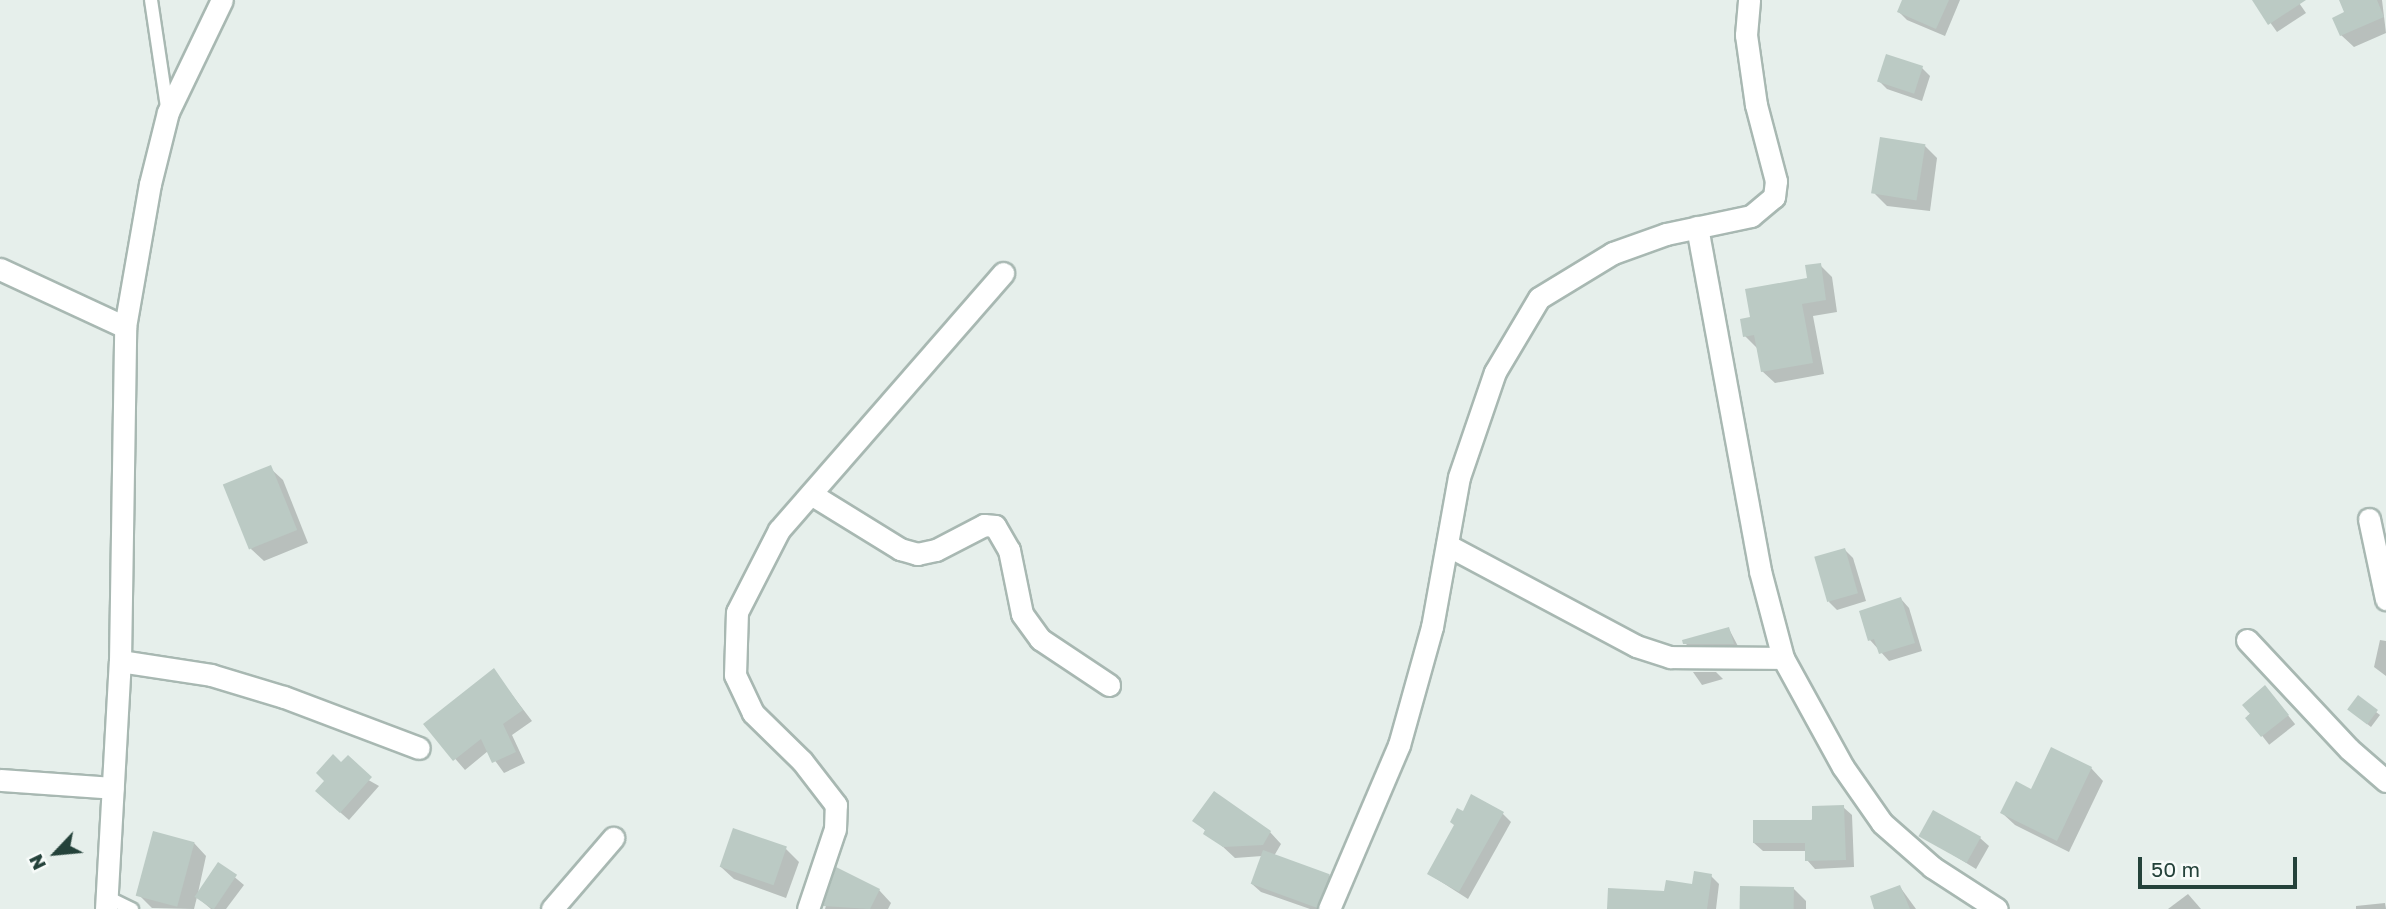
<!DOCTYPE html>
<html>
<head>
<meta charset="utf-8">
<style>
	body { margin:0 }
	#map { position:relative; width:2386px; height:909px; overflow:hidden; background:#e6efeb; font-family:"Golos Text",sans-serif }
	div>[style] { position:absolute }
	.shadow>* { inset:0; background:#0003; transform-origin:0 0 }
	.building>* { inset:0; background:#bbcac4; transform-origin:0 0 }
	.roads { filter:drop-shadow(2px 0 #a8b8b2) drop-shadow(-2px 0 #a8b8b2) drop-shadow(0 2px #a8b8b2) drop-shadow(0 -2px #a8b8b2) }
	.service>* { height:12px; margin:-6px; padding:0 6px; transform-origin:6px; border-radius:6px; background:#fff }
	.minor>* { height:21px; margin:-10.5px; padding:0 10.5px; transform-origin:10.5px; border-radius:10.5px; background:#fff }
	.tertiary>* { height:21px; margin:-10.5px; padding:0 10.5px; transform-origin:10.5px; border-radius:10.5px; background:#fff }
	span { translate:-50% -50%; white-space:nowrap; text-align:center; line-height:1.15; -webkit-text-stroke:7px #f7fbf9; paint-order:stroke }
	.north { position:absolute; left:21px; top:818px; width:70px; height:70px; -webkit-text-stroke:5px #f7fbf9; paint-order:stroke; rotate:244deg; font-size:19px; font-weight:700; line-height:28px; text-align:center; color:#24423a }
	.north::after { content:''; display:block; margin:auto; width:24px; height:32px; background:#24423a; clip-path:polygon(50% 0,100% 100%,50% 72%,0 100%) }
	.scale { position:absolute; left:2138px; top:857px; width:159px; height:32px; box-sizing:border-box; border:4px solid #24423a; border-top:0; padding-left:9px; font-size:21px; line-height:24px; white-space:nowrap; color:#24423a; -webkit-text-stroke:5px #f7fbf9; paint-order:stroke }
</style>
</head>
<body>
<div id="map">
	<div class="shadow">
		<div style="clip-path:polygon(1904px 0,1960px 0,1945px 36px,1907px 20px,1899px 12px)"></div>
		<div style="clip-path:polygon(2254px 0,2297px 0,2306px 13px,2277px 32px)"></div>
		<div style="clip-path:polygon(2341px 0,2382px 0,2386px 33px,2354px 47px,2341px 35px,2347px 13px)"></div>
		<div style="clip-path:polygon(1922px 68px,1930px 76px,1922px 101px,1887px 89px,1879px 81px)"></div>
		<div style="clip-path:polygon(1924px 145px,1937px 158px,1930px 211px,1887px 206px,1875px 194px)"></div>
		<div style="clip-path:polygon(1820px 265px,1832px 277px,1837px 312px,1813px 316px,1824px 374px,1775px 383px,1762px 371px,1757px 348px,1745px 336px,1753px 318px,1809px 279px)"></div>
		<div style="clip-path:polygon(270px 468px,283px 480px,308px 543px,264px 561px,251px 549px)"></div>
		<div style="clip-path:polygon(1845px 550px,1853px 558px,1866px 601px,1837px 610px,1829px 602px)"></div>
		<div style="clip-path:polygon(1901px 599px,1909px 608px,1922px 651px,1889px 661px,1870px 640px)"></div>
		<div style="clip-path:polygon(1729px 629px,1741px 652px,1693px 651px,1685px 643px)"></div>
		<div style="clip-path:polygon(2380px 640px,2386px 641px,2386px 676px,2374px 667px)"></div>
		<div style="clip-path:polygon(493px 670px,532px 721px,512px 735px,525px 763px,504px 773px,488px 751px,465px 770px,425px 724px)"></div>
		<div style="clip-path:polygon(1693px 672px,1716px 672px,1723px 679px,1702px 685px)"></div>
		<div style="left:2273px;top:696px;width:36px;height:33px;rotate:52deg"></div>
		<div style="clip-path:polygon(2376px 712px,2380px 715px,2371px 727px,2353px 713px)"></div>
		<div style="clip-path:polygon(342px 765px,379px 786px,349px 820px,325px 799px)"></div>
		<div style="clip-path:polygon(2091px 768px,2103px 781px,2069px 852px,2015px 825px,2002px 813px,2032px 791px)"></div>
		<div style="clip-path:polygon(1843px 807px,1852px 815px,1854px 867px,1815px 869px,1807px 860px,1807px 851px,1763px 851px,1754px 843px)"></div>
		<div style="clip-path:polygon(1463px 813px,1503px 814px,1511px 822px,1468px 899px,1429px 874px)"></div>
		<div style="clip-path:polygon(1195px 821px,1270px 832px,1281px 844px,1274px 856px,1329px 875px,1337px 883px,1327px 909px,1310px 909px,1261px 892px,1252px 884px,1262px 856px,1235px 858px)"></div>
		<div style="clip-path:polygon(1921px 835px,1980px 838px,1989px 846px,1976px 869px)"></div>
		<div style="clip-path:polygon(194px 843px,206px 856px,198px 893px,219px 864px,244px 885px,226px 909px,211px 909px,197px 897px,194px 909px,152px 908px,140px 896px)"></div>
		<div style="clip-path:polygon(786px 849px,799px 862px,786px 898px,734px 879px,721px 867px)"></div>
		<div style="clip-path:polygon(837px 869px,879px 890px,891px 903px,888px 909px,825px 909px)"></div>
		<div style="clip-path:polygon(1711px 876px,1719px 884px,1716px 909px,1609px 909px,1694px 886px)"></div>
		<div style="clip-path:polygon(1900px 887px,1916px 909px,1876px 909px)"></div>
		<div style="clip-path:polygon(1794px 889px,1806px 901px,1806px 909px,1742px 909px)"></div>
		<div style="clip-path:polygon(2188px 894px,2201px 909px,2168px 909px)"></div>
		<div style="clip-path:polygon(2385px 903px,2386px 909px,2356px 909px,2356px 906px)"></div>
	</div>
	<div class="building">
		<div style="clip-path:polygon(1902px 0,1949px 0,1936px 29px,1897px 12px)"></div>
		<div style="clip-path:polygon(2252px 0,2306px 0,2268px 25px)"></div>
		<div style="clip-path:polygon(2339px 0,2377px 0,2384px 17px,2340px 36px,2332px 18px,2344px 12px)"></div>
		<div style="left:1886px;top:54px;width:39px;height:29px;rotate:18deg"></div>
		<div style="left:1880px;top:137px;width:46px;height:57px;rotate:9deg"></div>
		<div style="clip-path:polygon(1821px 263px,1826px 300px,1802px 304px,1813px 363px,1761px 372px,1754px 335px,1743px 337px,1740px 319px,1750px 317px,1745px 289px,1807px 278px,1805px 265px)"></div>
		<div style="left:271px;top:465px;width:70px;height:52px;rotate:68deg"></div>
		<div style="left:1845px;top:548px;width:47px;height:32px;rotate:74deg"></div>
		<div style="clip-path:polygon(1901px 597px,1915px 643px,1879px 654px,1874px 639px,1868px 641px,1859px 611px)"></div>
		<div style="clip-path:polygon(1729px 627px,1734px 644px,1683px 644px,1682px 640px)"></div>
		<div style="clip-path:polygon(494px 668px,523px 710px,503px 724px,516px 752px,492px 763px,481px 739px,453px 761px,423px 724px)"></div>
		<div style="clip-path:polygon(2265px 685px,2289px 715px,2261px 737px,2245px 718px,2250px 714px,2242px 705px)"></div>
		<div style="left:2358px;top:695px;width:25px;height:18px;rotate:37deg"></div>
		<div style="clip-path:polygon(2051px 747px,2092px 767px,2057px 841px,2000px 813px,2016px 781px,2031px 789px)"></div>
		<div style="clip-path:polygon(333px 754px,341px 762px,348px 755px,372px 777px,340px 813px,315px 791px,324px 781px,316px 773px)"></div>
		<div style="clip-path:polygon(1214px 791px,1271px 831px,1263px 845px,1223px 847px,1203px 834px,1205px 830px,1192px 821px)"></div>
		<div style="clip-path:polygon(1471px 794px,1504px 812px,1459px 892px,1427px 874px,1454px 825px,1450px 822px,1457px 808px,1463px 811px)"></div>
		<div style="clip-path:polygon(1844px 805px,1846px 860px,1805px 861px,1805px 843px,1753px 843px,1753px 820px,1812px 820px,1812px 806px)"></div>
		<div style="left:1933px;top:810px;width:55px;height:30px;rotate:29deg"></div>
		<div style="left:733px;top:828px;width:57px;height:41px;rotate:19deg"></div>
		<div style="left:153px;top:831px;width:43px;height:67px;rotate:15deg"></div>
		<div style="left:1263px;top:850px;width:71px;height:36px;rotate:20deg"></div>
		<div style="left:218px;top:862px;width:23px;height:42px;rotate:34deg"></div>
		<div style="clip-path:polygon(836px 867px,880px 889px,870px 909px,823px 906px)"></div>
		<div style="clip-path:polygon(1694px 871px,1712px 874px,1707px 909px,1607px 909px,1608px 888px,1664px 891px,1666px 880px,1692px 884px)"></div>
		<div style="clip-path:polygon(1900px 885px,1910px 909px,1874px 909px,1870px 896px)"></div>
		<div style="left:1740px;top:886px;width:54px;height:23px;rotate:1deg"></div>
	</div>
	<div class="roads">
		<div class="service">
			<div style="left:151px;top:0;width:108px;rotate:81.5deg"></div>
			<div style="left:107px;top:897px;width:28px;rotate:26deg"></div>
		</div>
		<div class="minor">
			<div style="left:1697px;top:227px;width:350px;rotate:79.6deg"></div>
			<div style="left:1760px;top:571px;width:90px;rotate:75.2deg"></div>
			<div style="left:1783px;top:658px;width:124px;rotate:61.2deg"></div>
			<div style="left:1843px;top:767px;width:68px;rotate:55.1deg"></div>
			<div style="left:1882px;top:823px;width:67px;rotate:41.3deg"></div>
			<div style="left:1932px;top:867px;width:77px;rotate:32.9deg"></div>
			<div style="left:0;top:269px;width:138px;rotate:24.9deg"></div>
			<div style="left:811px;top:494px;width:105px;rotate:31.7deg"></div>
			<div style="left:900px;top:549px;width:18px;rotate:16deg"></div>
			<div style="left:917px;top:554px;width:19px;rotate:-12deg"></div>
			<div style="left:936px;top:550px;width:54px;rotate:-27.5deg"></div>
			<div style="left:984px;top:525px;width:11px;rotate:5deg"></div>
			<div style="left:995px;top:526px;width:28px;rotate:60deg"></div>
			<div style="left:1009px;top:550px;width:65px;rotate:78.5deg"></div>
			<div style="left:1022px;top:614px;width:31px;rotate:54deg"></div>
			<div style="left:1040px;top:639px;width:83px;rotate:33.7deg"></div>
			<div style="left:2369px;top:519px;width:82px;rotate:78deg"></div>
			<div style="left:1447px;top:545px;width:214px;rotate:28.1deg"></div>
			<div style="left:1636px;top:646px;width:36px;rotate:18deg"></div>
			<div style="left:1670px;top:657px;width:113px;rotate:0.5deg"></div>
			<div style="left:2247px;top:640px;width:149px;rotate:46.9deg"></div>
			<div style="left:2349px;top:749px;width:49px;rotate:40.9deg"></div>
			<div style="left:120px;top:661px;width:92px;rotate:8.7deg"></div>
			<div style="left:211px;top:675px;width:76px;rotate:16.8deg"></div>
			<div style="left:284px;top:697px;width:144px;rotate:20.7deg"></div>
			<div style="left:0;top:780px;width:113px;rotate:4deg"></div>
			<div style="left:552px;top:909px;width:94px;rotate:-49.3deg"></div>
			<div style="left:808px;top:909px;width:84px;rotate:-71.4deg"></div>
			<div style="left:835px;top:829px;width:24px;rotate:-88deg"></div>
			<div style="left:836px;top:805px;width:56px;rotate:-127.7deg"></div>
			<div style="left:802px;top:761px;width:69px;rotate:-135.6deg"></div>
			<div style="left:753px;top:713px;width:42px;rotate:-115.3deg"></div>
			<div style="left:735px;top:675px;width:63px;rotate:-88.2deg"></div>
			<div style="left:737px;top:612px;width:92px;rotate:-62.9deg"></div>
			<div style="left:779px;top:530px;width:341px;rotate:-48.9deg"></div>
			<div style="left:1329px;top:909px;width:178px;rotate:-66.9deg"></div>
			<div style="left:1399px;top:745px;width:123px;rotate:-74.4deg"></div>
			<div style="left:1432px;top:627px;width:152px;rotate:-79.8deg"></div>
			<div style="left:1459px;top:477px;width:111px;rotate:-71.1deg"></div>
			<div style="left:1495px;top:372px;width:86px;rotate:-59.3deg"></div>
			<div style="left:1539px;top:298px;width:87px;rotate:-31.3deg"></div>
			<div style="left:1613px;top:253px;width:56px;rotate:-19.7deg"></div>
			<div style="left:1666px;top:234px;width:87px;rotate:-12deg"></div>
			<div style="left:1751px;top:216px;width:30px;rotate:-40deg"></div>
			<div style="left:1774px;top:197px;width:16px;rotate:-83deg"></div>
			<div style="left:1776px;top:181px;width:79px;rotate:-104.7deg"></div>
			<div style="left:1756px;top:105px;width:71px;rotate:-98.1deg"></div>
			<div style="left:1746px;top:35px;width:35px;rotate:-85deg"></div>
		</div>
		<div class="tertiary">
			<div style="left:106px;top:909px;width:248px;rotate:-86.8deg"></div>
			<div style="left:120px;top:661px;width:334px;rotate:-89.1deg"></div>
			<div style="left:125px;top:327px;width:145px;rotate:-80.1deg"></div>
			<div style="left:150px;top:184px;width:74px;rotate:-76deg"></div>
			<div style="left:168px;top:112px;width:124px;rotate:-64.3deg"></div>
		</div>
	</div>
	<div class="north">N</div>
	<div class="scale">50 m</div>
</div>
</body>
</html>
